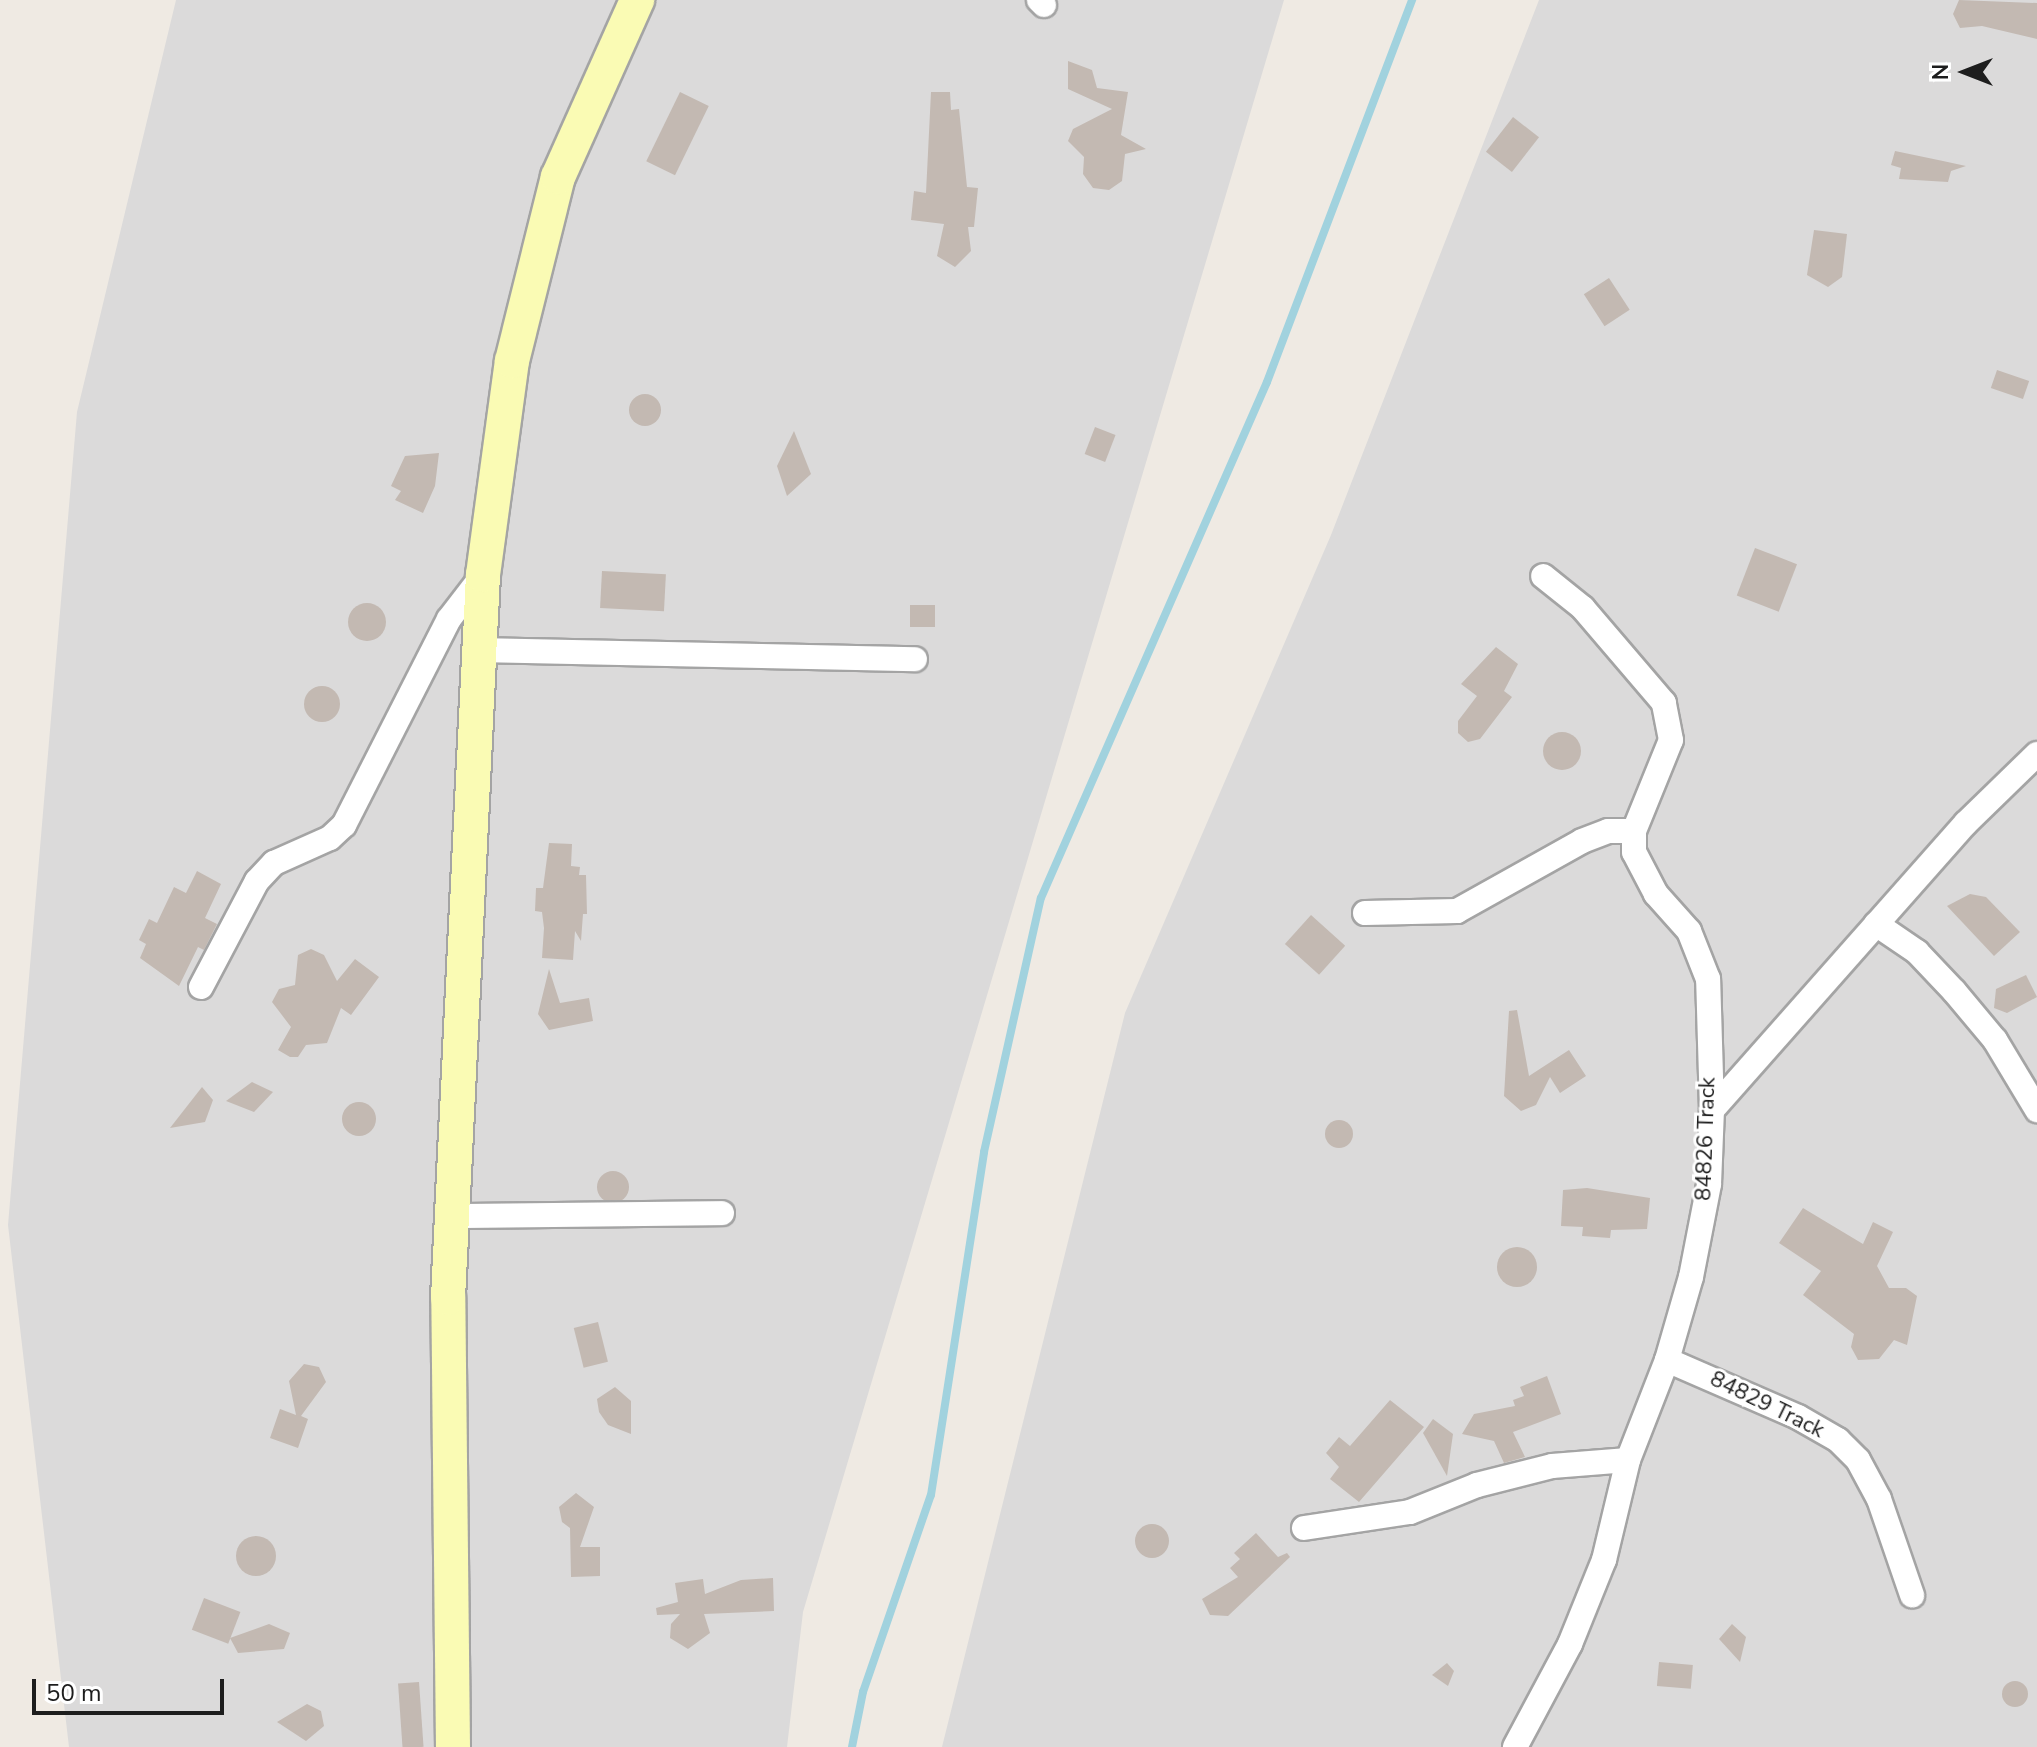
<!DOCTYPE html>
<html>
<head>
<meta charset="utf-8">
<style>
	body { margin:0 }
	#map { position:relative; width:2037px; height:1747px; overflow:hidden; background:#efeae3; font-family:"Nunito Sans",sans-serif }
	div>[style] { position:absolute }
	.residential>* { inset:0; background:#dbdada }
	.stream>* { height:8px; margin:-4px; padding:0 4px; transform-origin:4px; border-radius:4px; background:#a1d2de }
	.building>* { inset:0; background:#c3b9b2; transform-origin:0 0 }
	.round { border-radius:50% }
	.roads { filter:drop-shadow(2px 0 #a4a4a4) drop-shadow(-2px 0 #a4a4a4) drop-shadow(0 2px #a4a4a4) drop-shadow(0 -2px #a4a4a4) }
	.street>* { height:24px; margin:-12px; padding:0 12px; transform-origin:12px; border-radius:12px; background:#fff }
	.secondary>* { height:34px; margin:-17px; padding:0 17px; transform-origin:17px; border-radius:17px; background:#fafbb4 }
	span { translate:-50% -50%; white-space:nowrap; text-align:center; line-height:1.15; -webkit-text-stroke:6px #fff; paint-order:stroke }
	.street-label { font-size:22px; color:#1d1d1d }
	.north { position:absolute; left:1925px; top:32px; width:80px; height:80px; -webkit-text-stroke:6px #fff; paint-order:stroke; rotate:270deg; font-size:22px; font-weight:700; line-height:32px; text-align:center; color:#1d1d1d }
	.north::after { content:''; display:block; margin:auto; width:28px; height:36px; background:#1d1d1d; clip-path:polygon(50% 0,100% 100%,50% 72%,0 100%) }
	.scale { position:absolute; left:32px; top:1679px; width:192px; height:36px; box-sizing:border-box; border:4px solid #1d1d1d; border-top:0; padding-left:10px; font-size:24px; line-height:28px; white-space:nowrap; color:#1d1d1d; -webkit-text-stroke:6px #fff; paint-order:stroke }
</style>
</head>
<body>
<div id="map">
	<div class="residential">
		<div style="clip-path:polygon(176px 0,1284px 0,803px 1612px,787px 1747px,69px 1747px,8px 1225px,77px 412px)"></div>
		<div style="clip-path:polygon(1539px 0,2037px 0,2037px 1747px,942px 1747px,1125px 1013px,1331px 535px)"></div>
	</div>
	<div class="stream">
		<div style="left:852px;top:1747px;width:56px;rotate:-78.7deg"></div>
		<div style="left:863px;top:1692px;width:208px;rotate:-71deg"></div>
		<div style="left:931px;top:1495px;width:347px;rotate:-81.2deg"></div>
		<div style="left:984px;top:1152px;width:260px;rotate:-77.4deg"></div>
		<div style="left:1041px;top:898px;width:563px;rotate:-66.35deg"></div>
		<div style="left:1267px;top:382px;width:409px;rotate:-69.2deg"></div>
	</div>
	<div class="building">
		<div style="clip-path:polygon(1959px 0,2037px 3px,2037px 39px,1982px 26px,1960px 28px,1953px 14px)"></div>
		<div style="clip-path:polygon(1068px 61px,1092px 70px,1097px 88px,1128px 92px,1121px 135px,1146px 149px,1125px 154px,1122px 181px,1109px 190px,1093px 188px,1083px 174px,1084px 157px,1068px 141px,1073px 129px,1112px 109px,1068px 89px)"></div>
		<div style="left:680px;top:92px;width:32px;height:77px;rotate:26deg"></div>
		<div style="clip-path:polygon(931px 92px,950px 92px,951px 110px,959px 109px,967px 187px,978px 188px,974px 227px,968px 227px,971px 251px,955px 267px,937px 256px,944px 224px,911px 220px,914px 191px,926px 193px)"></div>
		<div style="left:1513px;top:117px;width:33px;height:44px;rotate:38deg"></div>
		<div style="clip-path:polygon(1895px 151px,1943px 161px,1966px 166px,1951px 171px,1948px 182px,1899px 179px,1901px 168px,1891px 165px)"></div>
		<div style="clip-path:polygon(1814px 230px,1847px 234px,1842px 277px,1828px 287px,1807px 275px)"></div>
		<div style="left:1609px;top:278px;width:38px;height:30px;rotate:57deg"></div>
		<div style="left:1997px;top:370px;width:34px;height:19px;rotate:19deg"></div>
		<div class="round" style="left:629px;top:394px;width:32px;height:32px"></div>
		<div style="left:1095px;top:427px;width:22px;height:29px;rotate:21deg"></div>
		<div style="clip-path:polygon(794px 431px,811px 474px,787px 496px,777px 466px)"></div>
		<div style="clip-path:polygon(439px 453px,435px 486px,423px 513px,395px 500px,401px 491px,391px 486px,405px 456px)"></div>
		<div style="left:1755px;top:548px;width:45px;height:51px;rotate:21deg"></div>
		<div style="left:602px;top:571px;width:64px;height:37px;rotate:3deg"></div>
		<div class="round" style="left:348px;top:603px;width:38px;height:38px"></div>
		<div style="left:910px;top:605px;width:25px;height:22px"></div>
		<div style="clip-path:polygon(1496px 647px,1518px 664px,1504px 691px,1512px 697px,1480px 739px,1468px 742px,1458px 733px,1458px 721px,1477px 696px,1461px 684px)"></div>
		<div class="round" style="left:304px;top:686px;width:36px;height:36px"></div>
		<div class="round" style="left:1543px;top:732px;width:38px;height:38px"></div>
		<div style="clip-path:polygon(549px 843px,572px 844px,571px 866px,580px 867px,579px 875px,586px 875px,587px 914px,583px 914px,581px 941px,575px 931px,573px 960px,542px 958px,544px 928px,542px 912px,535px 911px,536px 888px,543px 888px)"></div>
		<div style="clip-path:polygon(197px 871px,221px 884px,205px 918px,217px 924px,204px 950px,198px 947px,179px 986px,140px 958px,146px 944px,139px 940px,149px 919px,157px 923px,174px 887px,186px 893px)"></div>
		<div style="clip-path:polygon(1970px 894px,1986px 897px,2020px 932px,1994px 956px,1947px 906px)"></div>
		<div style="left:1311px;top:915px;width:46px;height:39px;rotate:42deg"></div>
		<div style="clip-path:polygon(311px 949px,324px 955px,337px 981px,355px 959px,379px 977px,351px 1015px,341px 1008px,327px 1043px,306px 1045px,298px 1057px,290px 1057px,278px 1050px,291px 1027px,272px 1002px,279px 989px,295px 985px,298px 955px)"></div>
		<div style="clip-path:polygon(549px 969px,560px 1003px,589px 998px,593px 1021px,549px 1030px,538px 1014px)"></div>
		<div style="clip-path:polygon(2026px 975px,2037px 997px,2007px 1013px,1994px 1008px,1996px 989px)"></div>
		<div style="clip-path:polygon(1517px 1010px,1529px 1076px,1569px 1050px,1586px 1076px,1560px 1093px,1550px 1077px,1536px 1105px,1521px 1111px,1504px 1096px,1509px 1011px)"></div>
		<div style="clip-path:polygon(252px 1082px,273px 1092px,254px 1112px,226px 1101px)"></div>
		<div style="clip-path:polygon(202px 1087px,213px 1100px,205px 1122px,170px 1128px)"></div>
		<div class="round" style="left:342px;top:1102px;width:34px;height:34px"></div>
		<div class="round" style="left:1325px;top:1120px;width:28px;height:28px"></div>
		<div class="round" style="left:597px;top:1171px;width:32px;height:32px"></div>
		<div style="clip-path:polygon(1587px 1188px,1650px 1198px,1647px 1229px,1611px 1230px,1610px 1238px,1582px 1236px,1583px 1227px,1561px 1226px,1563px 1190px)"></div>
		<div style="clip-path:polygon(1803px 1208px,1863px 1244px,1873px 1222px,1893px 1232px,1877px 1266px,1889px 1288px,1906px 1288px,1917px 1296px,1907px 1345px,1894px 1340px,1879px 1359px,1858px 1360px,1851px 1347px,1854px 1334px,1803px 1295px,1821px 1271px,1779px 1243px)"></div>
		<div class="round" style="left:1497px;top:1247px;width:40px;height:40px"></div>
		<div style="left:598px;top:1322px;width:41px;height:25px;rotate:76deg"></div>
		<div style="clip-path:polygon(304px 1364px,319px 1367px,326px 1382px,301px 1416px,308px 1419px,298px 1448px,270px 1438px,280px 1409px,296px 1415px,289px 1381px)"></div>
		<div style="clip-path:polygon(1547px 1376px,1561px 1414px,1513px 1432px,1525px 1457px,1504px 1463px,1494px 1441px,1462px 1434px,1474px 1414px,1515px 1406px,1513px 1400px,1524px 1396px,1520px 1387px)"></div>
		<div style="clip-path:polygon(615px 1387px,631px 1401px,631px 1434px,608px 1425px,599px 1412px,597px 1399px)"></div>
		<div style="clip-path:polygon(1390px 1400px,1424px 1427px,1359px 1502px,1330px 1479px,1339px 1467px,1326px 1453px,1339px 1437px,1350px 1446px)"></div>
		<div style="clip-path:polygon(1433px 1419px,1453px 1434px,1447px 1476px,1423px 1433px)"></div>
		<div style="clip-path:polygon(576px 1493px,594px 1507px,580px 1547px,600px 1547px,600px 1576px,571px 1577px,570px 1528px,562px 1522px,559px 1507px)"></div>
		<div class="round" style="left:1135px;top:1524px;width:34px;height:34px"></div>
		<div style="clip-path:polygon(1256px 1533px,1278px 1557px,1287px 1553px,1290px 1557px,1228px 1616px,1210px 1615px,1202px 1599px,1238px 1577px,1230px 1568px,1240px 1559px,1234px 1553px)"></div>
		<div class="round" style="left:236px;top:1536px;width:40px;height:40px"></div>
		<div style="clip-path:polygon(773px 1578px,774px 1611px,704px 1614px,710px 1633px,688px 1649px,670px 1638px,671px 1624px,680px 1614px,657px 1615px,656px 1608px,678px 1602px,675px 1583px,703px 1579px,705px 1594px,741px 1580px)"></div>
		<div style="left:204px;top:1598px;width:39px;height:34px;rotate:21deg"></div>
		<div style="clip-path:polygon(269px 1624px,290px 1633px,284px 1649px,238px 1653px,230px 1638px)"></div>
		<div style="clip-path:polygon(1732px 1624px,1746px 1637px,1740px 1662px,1719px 1639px)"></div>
		<div style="left:1659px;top:1662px;width:34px;height:24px;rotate:5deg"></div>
		<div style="clip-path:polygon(1447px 1663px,1454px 1671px,1448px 1686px,1432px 1675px)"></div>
		<div class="round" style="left:2002px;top:1681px;width:26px;height:26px"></div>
		<div style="left:419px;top:1682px;width:65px;height:21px;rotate:86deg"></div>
		<div style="clip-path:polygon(307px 1704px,321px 1711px,324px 1726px,306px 1741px,277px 1722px)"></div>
	</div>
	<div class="roads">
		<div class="street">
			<div style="left:1039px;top:0;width:7px;rotate:45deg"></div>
			<div style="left:478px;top:650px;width:437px;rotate:1.2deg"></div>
			<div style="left:1365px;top:913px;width:92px;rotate:-1.2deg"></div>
			<div style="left:1457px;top:911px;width:143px;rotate:-29.2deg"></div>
			<div style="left:1582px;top:841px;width:28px;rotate:-21deg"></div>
			<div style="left:1608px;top:831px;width:26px"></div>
			<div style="left:1876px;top:924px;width:50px;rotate:34.3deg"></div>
			<div style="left:1917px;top:952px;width:54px;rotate:46.5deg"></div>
			<div style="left:1954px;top:991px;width:64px;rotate:50.1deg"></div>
			<div style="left:1995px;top:1040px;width:82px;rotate:59deg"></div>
			<div style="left:201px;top:987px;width:120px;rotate:-62.2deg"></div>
			<div style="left:257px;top:881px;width:25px;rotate:-47deg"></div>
			<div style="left:274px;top:863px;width:61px;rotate:-24.1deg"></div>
			<div style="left:330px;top:838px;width:19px;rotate:-43deg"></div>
			<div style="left:344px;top:825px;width:231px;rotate:-63deg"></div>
			<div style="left:449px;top:619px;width:56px;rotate:-52.3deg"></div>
			<div style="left:1712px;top:1110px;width:383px;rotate:-48.5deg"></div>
			<div style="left:1966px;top:823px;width:99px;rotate:-44.2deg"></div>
			<div style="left:453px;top:1216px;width:269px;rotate:-0.6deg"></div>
			<div style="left:1667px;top:1360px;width:143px;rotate:23.5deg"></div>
			<div style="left:1798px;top:1417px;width:46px;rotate:29.9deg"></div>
			<div style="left:1838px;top:1440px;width:28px;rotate:45deg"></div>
			<div style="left:1858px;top:1460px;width:44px;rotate:61.7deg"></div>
			<div style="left:1879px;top:1499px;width:102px;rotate:71deg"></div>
			<div style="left:1304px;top:1528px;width:107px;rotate:-8.6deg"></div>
			<div style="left:1410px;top:1512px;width:72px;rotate:-21.9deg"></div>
			<div style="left:1477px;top:1485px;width:77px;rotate:-14.2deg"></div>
			<div style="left:1552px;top:1466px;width:76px;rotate:-4.5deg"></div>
			<div style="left:1515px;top:1747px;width:117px;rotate:-61.9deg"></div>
			<div style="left:1570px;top:1644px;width:91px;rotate:-68deg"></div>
			<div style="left:1604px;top:1560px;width:103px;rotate:-76.5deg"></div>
			<div style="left:1628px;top:1460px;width:107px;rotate:-68.7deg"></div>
			<div style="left:1667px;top:1360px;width:86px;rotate:-73.9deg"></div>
			<div style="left:1691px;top:1277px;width:95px;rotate:-79deg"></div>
			<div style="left:1709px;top:1184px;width:74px;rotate:-87.7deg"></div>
			<div style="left:1712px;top:1110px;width:131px;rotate:-91.7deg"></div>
			<div style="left:1708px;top:979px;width:52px;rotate:-111.6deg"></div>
			<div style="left:1689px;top:931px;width:50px;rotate:-131.7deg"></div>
			<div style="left:1656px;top:894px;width:47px;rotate:-117.6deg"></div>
			<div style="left:1634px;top:852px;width:21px;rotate:-90deg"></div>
			<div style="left:1634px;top:831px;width:98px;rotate:-67.9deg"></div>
			<div style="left:1671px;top:740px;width:38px;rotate:-101deg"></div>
			<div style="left:1664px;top:703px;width:125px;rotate:-130.5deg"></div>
			<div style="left:1583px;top:608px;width:51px;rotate:-141.3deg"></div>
		</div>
		<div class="secondary">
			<div style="left:453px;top:1747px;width:449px;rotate:-90.6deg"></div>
			<div style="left:448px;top:1298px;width:724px;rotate:-87.23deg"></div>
			<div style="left:483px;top:575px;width:216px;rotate:-82.3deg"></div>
			<div style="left:512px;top:361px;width:190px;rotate:-76deg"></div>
			<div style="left:558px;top:177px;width:194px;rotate:-65.9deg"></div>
		</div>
	</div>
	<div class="street-label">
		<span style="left:1706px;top:1139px;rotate:-88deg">84826 Track</span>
		<span style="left:1767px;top:1405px;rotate:26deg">84829 Track</span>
	</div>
	<div class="north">N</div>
	<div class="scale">50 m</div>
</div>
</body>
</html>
